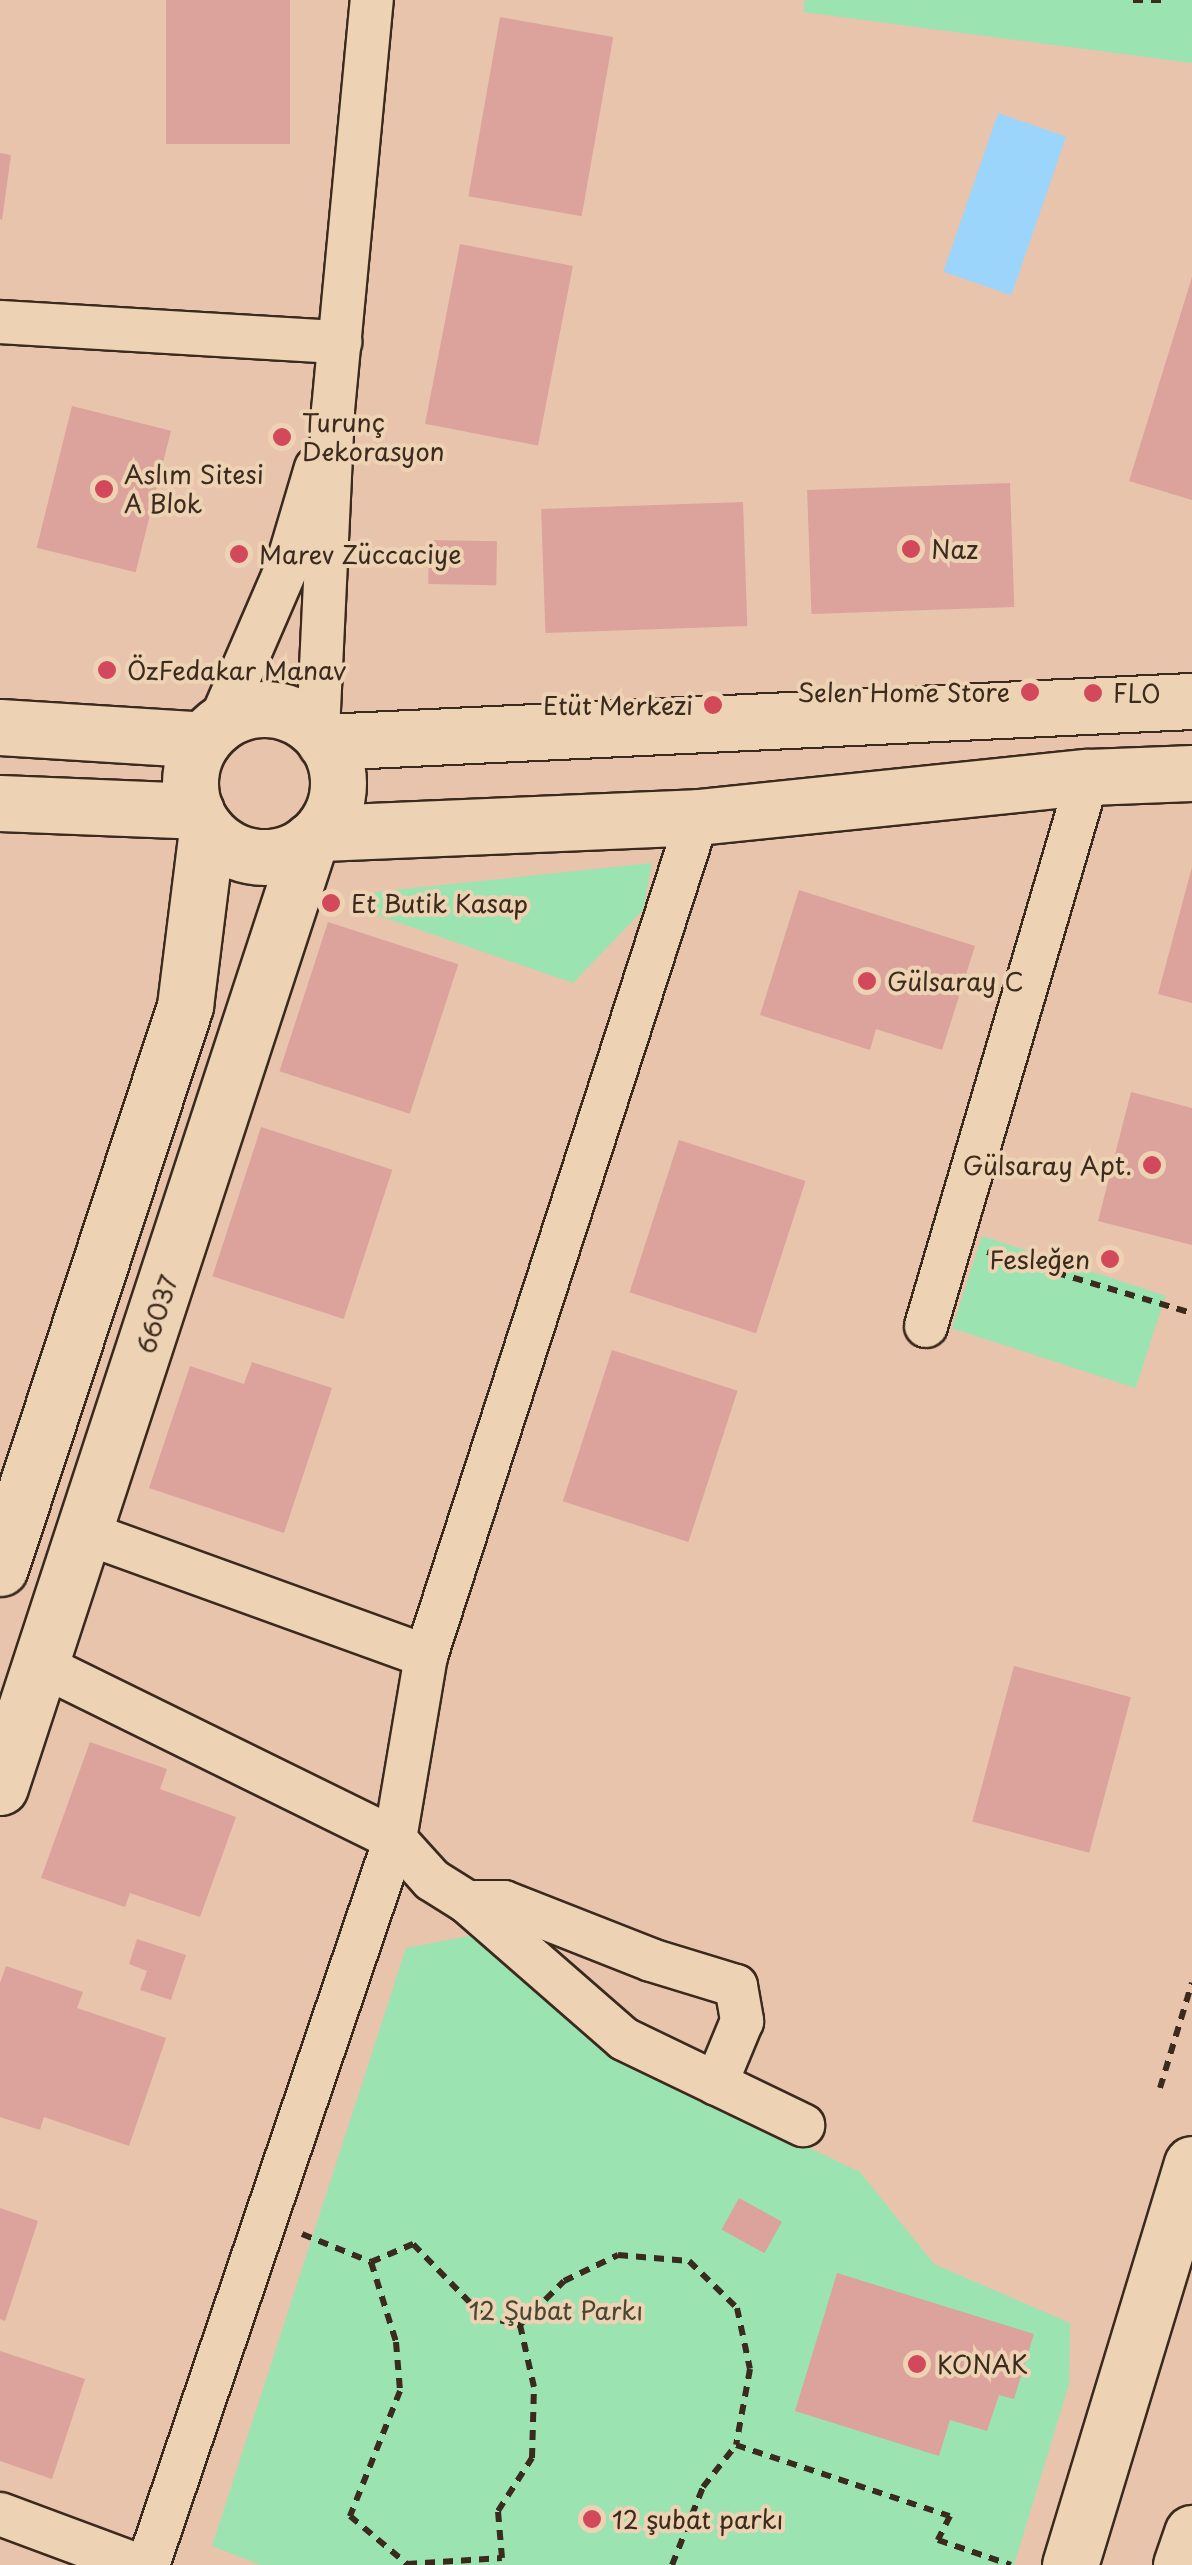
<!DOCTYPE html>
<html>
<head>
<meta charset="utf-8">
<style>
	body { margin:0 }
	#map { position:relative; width:1192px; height:2565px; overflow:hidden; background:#e8c4ad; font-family:"Playpen Sans",sans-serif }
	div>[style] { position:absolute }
	.green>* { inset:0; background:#9be3b0; transform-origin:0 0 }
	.water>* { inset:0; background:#9bd5fb; transform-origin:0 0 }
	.building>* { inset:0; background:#dca29c; transform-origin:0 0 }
	.path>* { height:6px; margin-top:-3px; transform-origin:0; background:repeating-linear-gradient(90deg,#3b2a1e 0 10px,transparent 0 18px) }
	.roads { filter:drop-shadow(2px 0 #3b2a1e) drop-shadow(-2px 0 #3b2a1e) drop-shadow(0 2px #3b2a1e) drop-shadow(0 -2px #3b2a1e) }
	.street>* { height:42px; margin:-21px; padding:0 21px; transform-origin:21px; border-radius:21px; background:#edd3b4 }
	.secondary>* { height:55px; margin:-27.5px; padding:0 27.5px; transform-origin:27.5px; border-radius:27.5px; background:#edd3b4 }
	.secondary>.ring { margin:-27.5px; padding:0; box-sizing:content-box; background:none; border:55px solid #edd3b4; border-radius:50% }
	.primary>* { height:55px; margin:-27.5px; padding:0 27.5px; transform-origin:27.5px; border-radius:27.5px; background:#edd3b4 }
	.dots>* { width:28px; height:28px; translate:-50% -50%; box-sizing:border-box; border:5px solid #edd3b4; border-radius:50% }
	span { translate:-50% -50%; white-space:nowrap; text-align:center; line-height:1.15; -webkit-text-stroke:8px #edd3b4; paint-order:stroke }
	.poi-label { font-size:25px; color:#3b2a1e }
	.left { translate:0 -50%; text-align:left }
	.right { translate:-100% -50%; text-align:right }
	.street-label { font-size:25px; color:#3b2a1e }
	.park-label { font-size:25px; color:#494634 }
</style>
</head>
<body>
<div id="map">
	<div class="green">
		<div style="clip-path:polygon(805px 0,1192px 0,1192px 63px,803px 12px)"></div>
		<div style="clip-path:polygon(652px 863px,643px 910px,573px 983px,351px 906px,366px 893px)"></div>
		<div style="left:982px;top:1236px;width:193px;height:97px;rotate:18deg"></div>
		<div style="clip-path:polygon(496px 1931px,612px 2054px,860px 2172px,934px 2264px,1070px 2323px,1069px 2384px,1014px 2565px,261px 2565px,212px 2546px,406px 1948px)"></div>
	</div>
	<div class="water">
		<div style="left:998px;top:113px;width:72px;height:168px;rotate:19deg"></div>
	</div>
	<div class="building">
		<div style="left:166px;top:0;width:124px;height:144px"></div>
		<div style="left:500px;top:17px;width:115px;height:182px;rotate:10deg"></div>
		<div style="clip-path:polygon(0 153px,11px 155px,2px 220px,0 219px)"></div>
		<div style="left:460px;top:244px;width:115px;height:183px;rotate:11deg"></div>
		<div style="clip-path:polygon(1192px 277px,1192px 500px,1129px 481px)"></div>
		<div style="left:72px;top:406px;width:102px;height:146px;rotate:14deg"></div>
		<div style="left:1010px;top:483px;width:124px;height:203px;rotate:88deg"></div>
		<div style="left:743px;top:502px;width:124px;height:202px;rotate:88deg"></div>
		<div style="left:429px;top:540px;width:68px;height:44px;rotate:1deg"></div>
		<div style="clip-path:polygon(1192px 867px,1192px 1003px,1158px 994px)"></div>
		<div style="clip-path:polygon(799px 890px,975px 946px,942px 1050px,876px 1029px,870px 1050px,760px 1015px)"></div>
		<div style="left:328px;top:922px;width:137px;height:157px;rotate:18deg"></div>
		<div style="clip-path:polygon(1131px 1092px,1192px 1108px,1192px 1245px,1098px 1221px)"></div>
		<div style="left:261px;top:1127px;width:138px;height:157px;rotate:18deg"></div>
		<div style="left:679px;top:1140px;width:133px;height:160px;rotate:18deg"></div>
		<div style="left:612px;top:1350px;width:132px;height:159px;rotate:18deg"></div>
		<div style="clip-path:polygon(252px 1362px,332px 1388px,284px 1533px,149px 1488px,190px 1366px,244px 1384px)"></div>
		<div style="left:1014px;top:1666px;width:121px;height:161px;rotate:15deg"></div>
		<div style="clip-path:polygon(90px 1742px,167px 1769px,160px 1789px,236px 1817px,200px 1917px,130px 1893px,125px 1907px,41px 1878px)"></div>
		<div style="clip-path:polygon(137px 1939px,186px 1955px,171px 2000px,140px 1990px,147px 1971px,129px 1964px)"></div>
		<div style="clip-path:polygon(6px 1966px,83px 1992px,77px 2008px,166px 2038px,129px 2146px,44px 2117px,40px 2130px,0 2117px,0 1983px)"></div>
		<div style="left:739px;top:2198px;width:49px;height:36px;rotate:29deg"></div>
		<div style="clip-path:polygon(0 2208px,38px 2221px,5px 2321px,0 2319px)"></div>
		<div style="clip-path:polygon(837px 2273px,1034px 2334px,1014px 2399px,999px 2395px,987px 2431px,950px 2420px,939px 2456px,795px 2411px)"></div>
		<div style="clip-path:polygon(0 2351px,85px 2379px,52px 2479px,0 2461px)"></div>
	</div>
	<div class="path">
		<div style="left:1133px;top:0;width:31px"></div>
		<div style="left:987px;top:1252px;width:214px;rotate:16.6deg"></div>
		<div style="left:1160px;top:2088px;width:110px;rotate:-73.1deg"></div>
		<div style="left:302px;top:2234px;width:74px;rotate:22.1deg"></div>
		<div style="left:371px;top:2262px;width:46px;rotate:-23.2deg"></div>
		<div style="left:413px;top:2244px;width:100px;rotate:45.8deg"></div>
		<div style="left:483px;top:2316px;width:38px;rotate:14deg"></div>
		<div style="left:371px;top:2262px;width:84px;rotate:72.6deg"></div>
		<div style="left:396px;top:2342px;width:49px;rotate:85.3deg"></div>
		<div style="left:400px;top:2391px;width:135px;rotate:111.8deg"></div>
		<div style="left:350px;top:2516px;width:75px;rotate:40.1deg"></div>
		<div style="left:407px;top:2564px;width:95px;rotate:-3.6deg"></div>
		<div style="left:502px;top:2558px;width:47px;rotate:-94.9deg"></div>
		<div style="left:498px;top:2511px;width:63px;rotate:-57.3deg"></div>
		<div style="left:532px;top:2458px;width:71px;rotate:-88.4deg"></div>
		<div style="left:534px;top:2387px;width:64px;rotate:-102.7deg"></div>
		<div style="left:520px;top:2325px;width:62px;rotate:-45deg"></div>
		<div style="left:564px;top:2281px;width:60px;rotate:-25.7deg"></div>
		<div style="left:618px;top:2255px;width:71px;rotate:4.8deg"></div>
		<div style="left:689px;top:2261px;width:67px;rotate:44.4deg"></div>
		<div style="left:737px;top:2308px;width:62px;rotate:78deg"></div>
		<div style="left:750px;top:2369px;width:77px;rotate:100.4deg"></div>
		<div style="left:736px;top:2445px;width:225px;rotate:18.4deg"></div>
		<div style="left:950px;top:2516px;width:27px;rotate:117deg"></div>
		<div style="left:938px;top:2540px;width:77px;rotate:18.9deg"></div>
		<div style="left:672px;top:2565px;width:84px;rotate:-68.3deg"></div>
		<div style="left:703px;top:2487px;width:53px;rotate:-51.8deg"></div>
	</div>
	<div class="roads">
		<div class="street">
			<div style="left:0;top:322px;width:341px;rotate:3.4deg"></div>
			<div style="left:219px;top:724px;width:169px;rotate:-66.6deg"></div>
			<div style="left:286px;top:569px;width:105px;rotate:-73.5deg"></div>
			<div style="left:318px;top:731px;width:321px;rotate:-87.3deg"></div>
			<div style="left:333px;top:410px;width:412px;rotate:-84.6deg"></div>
			<div style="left:926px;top:1326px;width:572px;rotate:-73.56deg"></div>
			<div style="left:86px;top:1533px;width:362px;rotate:19.9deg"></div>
			<div style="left:41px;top:1665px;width:394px;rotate:26.2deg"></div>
			<div style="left:395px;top:1839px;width:55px;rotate:47.9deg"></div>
			<div style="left:432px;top:1880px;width:41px;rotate:32.2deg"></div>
			<div style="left:467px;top:1902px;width:208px;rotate:41.1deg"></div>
			<div style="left:624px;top:2039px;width:199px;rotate:25.7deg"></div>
			<div style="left:467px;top:1902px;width:37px"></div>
			<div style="left:504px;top:1902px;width:158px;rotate:21.5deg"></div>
			<div style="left:651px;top:1960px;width:89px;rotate:17deg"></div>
			<div style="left:736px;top:1986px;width:36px;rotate:80deg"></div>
			<div style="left:742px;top:2021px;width:68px;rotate:112.4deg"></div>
			<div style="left:0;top:2514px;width:146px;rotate:20.4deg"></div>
			<div style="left:148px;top:2565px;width:767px;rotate:-71.21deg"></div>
			<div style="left:395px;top:1839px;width:186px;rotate:-80.4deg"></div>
			<div style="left:426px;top:1656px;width:882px;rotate:-72.04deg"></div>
		</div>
		<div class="secondary">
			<div class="ring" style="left:190px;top:709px;width:93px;height:93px"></div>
			<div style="left:0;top:727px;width:204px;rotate:3.6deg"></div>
			<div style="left:325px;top:742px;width:868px;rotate:-2.71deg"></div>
			<div style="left:0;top:803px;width:196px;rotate:2.3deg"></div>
			<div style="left:320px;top:833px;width:378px;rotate:-2.4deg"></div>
			<div style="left:698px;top:817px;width:392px;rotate:-5.9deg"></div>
			<div style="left:1088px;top:777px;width:104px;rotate:-2.2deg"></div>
			<div style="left:0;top:1568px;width:592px;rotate:-71.78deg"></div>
			<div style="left:185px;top:1006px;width:177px;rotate:-82.9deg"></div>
			<div style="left:0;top:1787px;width:996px;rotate:-71.87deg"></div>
		</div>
		<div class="primary">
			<div style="left:1070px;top:2565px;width:419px;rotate:-73.1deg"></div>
			<div style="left:1181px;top:2565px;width:34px;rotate:-71deg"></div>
		</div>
	</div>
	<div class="dots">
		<div style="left:282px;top:437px;background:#d1495b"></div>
		<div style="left:104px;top:489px;background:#d1495b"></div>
		<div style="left:911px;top:549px;background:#d1495b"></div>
		<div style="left:239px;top:554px;background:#d1495b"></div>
		<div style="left:107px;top:670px;background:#d1495b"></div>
		<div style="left:1030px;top:692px;background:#d1495b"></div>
		<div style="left:1093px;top:693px;background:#d1495b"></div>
		<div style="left:713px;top:705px;background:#d1495b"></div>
		<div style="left:331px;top:903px;background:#d1495b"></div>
		<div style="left:867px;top:981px;background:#d1495b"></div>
		<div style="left:1152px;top:1165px;background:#d1495b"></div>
		<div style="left:1110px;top:1259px;background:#d1495b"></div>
		<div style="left:917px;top:2364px;background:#d1495b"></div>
		<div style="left:592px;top:2519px;background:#d1495b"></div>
	</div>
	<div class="poi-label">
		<span class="left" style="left:302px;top:437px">Turunç<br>Dekorasyon</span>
		<span class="left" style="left:124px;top:489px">Aslım Sitesi<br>A Blok</span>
		<span class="left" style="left:931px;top:549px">Naz</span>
		<span class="left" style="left:259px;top:554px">Marev Züccaciye</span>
		<span class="left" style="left:127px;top:670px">ÖzFedakar Manav</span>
		<span class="right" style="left:1010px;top:692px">Selen Home Store</span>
		<span class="left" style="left:1113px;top:693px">FLO</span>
		<span class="right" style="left:693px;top:705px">Etüt Merkezi</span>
		<span class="left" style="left:351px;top:903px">Et Butik Kasap</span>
		<span class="left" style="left:887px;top:981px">Gülsaray C</span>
		<span class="right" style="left:1132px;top:1165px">Gülsaray Apt.</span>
		<span class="right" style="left:1090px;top:1259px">Fesleğen</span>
		<span class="left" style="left:937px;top:2364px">KONAK</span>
		<span class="left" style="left:612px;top:2519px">12 şubat parkı</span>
	</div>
	<div class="street-label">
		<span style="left:157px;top:1314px;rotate:-72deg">66037</span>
	</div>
	<div class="park-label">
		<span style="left:556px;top:2310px">12 Şubat Parkı</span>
	</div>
</div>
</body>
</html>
